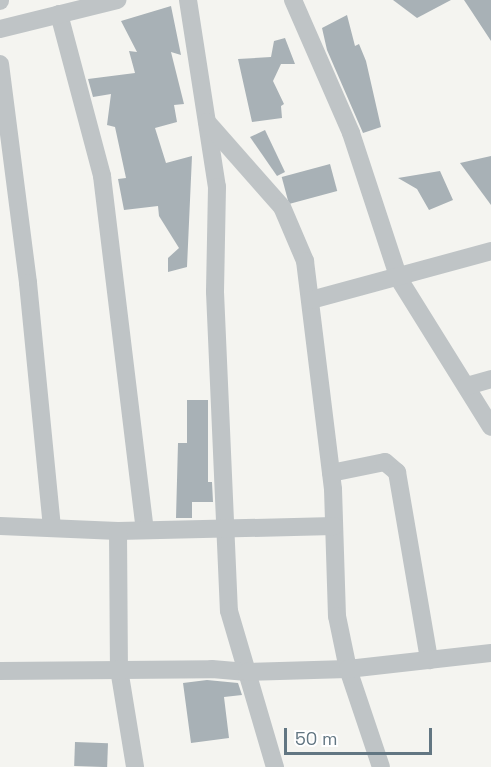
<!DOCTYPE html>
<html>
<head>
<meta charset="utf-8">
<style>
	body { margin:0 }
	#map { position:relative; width:491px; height:767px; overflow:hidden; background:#f4f4f0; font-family:"Space Grotesk",sans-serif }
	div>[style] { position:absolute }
	.building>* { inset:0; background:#a8b1b6; transform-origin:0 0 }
	.street>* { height:18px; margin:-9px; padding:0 9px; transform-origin:9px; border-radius:9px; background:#bfc4c6 }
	span { translate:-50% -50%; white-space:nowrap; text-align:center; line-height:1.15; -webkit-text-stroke:6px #fff; paint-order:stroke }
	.scale { position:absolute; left:284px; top:728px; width:148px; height:27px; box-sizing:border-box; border:3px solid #627682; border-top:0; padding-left:8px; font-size:18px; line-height:21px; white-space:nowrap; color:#627682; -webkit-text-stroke:4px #fff; paint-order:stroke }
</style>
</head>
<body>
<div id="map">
	<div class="building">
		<div style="clip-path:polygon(393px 0,451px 0,417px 18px)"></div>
		<div style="clip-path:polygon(464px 0,491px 0,491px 41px,472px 12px)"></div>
		<div style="clip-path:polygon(171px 6px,181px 55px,171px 52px,184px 104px,174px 105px,177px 122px,155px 128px,166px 163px,192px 156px,187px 267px,168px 272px,168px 258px,179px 248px,159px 216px,158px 206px,124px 210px,118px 179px,126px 178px,115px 127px,107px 125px,111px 94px,93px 97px,88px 79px,135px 73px,129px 51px,137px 52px,121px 21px)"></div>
		<div style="clip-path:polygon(347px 15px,355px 46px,359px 44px,366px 61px,381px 127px,363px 133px,327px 50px,322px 28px)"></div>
		<div style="clip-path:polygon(285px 38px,295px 64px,281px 64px,273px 81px,284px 104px,281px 106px,282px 118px,252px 122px,238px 59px,271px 57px,274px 41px)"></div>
		<div style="clip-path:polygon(265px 130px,285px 172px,277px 176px,250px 137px)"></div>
		<div style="clip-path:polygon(491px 156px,491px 205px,460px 163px)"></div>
		<div style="left:330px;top:164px;width:28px;height:50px;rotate:75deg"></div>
		<div style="clip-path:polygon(440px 171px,453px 200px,429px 210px,417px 189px,398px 178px)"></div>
		<div style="clip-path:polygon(187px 400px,208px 400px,208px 482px,212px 482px,213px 502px,192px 502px,192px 518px,176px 518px,178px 443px,187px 443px)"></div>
		<div style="clip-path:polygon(207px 680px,238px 683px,242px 695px,224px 697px,229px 738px,191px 743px,183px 683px)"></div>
		<div style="left:75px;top:742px;width:33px;height:24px;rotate:2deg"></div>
	</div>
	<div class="street">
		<div style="left:188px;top:0;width:189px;rotate:81.2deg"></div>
		<div style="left:217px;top:187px;width:105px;rotate:91.1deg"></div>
		<div style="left:215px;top:292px;width:319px;rotate:87.5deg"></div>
		<div style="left:229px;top:611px;width:163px;rotate:73.6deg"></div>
		<div style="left:293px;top:0;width:145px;rotate:66.4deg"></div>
		<div style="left:351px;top:133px;width:154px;rotate:71.8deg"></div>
		<div style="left:399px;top:279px;width:174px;rotate:58.1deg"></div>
		<div style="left:0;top:1px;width:1px;rotate:-90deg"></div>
		<div style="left:59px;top:14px;width:168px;rotate:75.1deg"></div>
		<div style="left:102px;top:176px;width:356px;rotate:83.1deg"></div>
		<div style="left:0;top:29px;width:121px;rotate:-13.9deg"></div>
		<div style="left:0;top:64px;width:221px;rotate:82.7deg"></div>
		<div style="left:28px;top:283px;width:246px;rotate:84.4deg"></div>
		<div style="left:207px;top:122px;width:113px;rotate:48.6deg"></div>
		<div style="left:282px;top:207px;width:59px;rotate:66.9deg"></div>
		<div style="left:305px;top:261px;width:230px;rotate:83deg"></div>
		<div style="left:333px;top:489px;width:127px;rotate:88.2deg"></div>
		<div style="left:337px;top:616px;width:54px;rotate:78.3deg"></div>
		<div style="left:348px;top:669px;width:103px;rotate:71.4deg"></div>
		<div style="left:311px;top:300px;width:187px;rotate:-15.2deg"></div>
		<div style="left:467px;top:386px;width:25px;rotate:-16deg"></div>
		<div style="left:331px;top:473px;width:55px;rotate:-11.5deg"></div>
		<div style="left:385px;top:462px;width:16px;rotate:40deg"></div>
		<div style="left:397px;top:472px;width:191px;rotate:80.3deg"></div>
		<div style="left:0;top:526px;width:118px;rotate:2.4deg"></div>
		<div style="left:118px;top:531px;width:216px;rotate:-1.3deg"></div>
		<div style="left:118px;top:531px;width:138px;rotate:89.6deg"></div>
		<div style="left:119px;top:669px;width:99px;rotate:80.7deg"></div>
		<div style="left:0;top:671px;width:212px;rotate:-0.5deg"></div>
		<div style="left:212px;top:669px;width:35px;rotate:5deg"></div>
		<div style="left:247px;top:672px;width:101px;rotate:-1.7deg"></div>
		<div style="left:348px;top:669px;width:144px;rotate:-6.4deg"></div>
	</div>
	<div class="scale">50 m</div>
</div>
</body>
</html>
